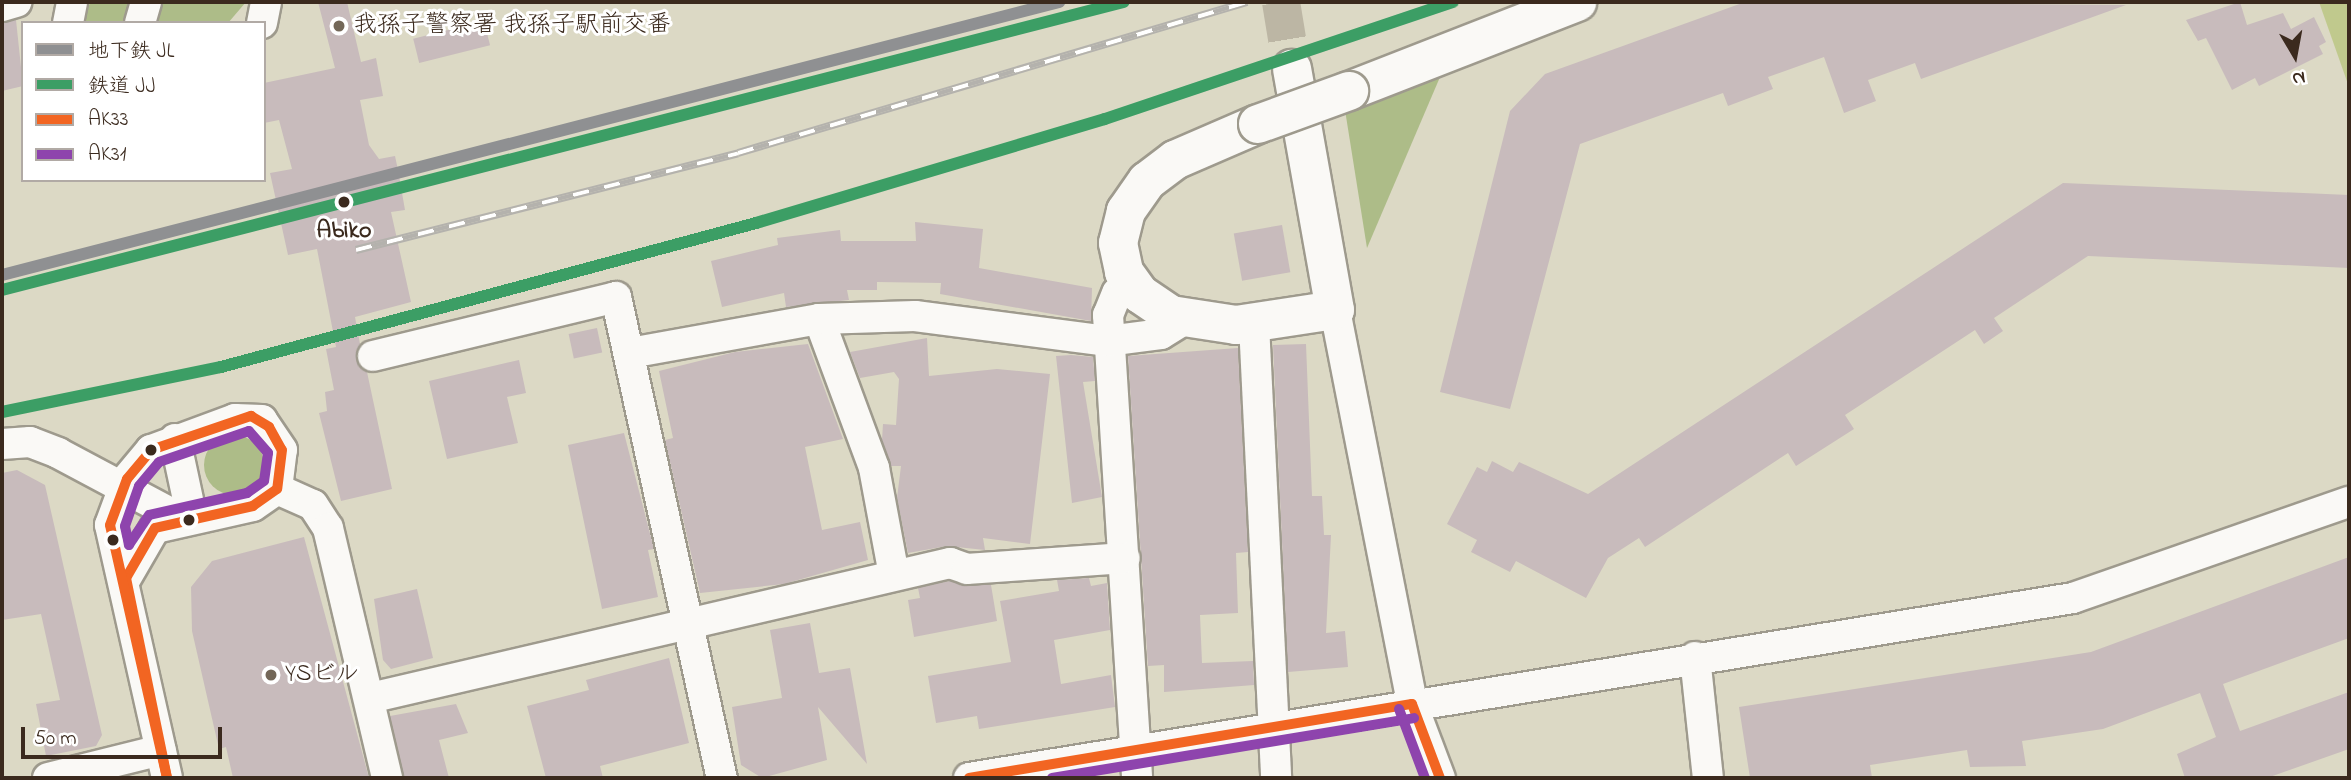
<!DOCTYPE html>
<html>
<head>
<meta charset="utf-8">
<style>
	body { margin:0 }
	#map { position:relative; width:2351px; height:780px; overflow:hidden; background:#dcd9c5; font-family:"Indie Flower","Klee One",sans-serif }
	div>[style] { position:absolute }
	.green>* { inset:0; background:#c0c98d }
	.forest>* { inset:0; background:#adbc88 }
	.round { border-radius:50% }
	.building>* { inset:0; background:#c8bbbc; transform-origin:0 0 }
	.highway-tunnel>* { height:38px; margin-top:-19px; transform-origin:0; background:repeating-linear-gradient(90deg,#bcb6a4 0 38px,transparent 0 57px) }
	.roads { filter:drop-shadow(2px 0 #9e9a8d) drop-shadow(-2px 0 #9e9a8d) drop-shadow(0 2px #9e9a8d) drop-shadow(0 -2px #9e9a8d) }
	.minor>* { height:30px; margin:-15px; padding:0 15px; transform-origin:15px; border-radius:15px; background:#faf9f6 }
	.highway>* { height:38px; margin:-19px; padding:0 19px; transform-origin:19px; border-radius:19px; background:#faf9f6 }
	.rail>* { height:8px; margin-top:-4px; transform-origin:0; background:repeating-linear-gradient(90deg,#fff 0 16px,#b4b2ad 0 32px); box-sizing:border-box; border-block:2px solid #b4b2ad }
	.bridges { filter:drop-shadow(2px 0 #9e9a8d) drop-shadow(-2px 0 #9e9a8d) drop-shadow(0 2px #9e9a8d) drop-shadow(0 -2px #9e9a8d) }
	.highway-bridge>* { height:38px; margin:-19px; padding:0 19px; transform-origin:19px; border-radius:19px; background:#faf9f6 }
	.bus-1>* { height:10px; margin:-5px; padding:0 5px; transform-origin:5px; border-radius:5px; background:#f26522 }
	.bus-2>* { height:10px; margin:-5px; padding:0 5px; transform-origin:5px; border-radius:5px; background:#8e44ad }
	.rail-1>* { height:12px; margin:-6px; padding:0 6px; transform-origin:6px; border-radius:6px; background:#3c9e65 }
	.metro-1>* { height:12px; margin:-6px; padding:0 6px; transform-origin:6px; border-radius:6px; background:#8f9092 }
	.dots>* { width:19px; height:19px; translate:-50% -50%; box-sizing:border-box; border:4px solid #fff; border-radius:50% }
	span { translate:-50% -50%; white-space:nowrap; text-align:center; line-height:1.15; -webkit-text-stroke:6px #fff; paint-order:stroke }
	.poi-label { font-size:24px; color:#3b2a1e }
	.left { translate:0 -50%; text-align:left }
	.stop-label { font-size:24px; color:#3b2a1e; font-weight:700 }
	.frame { position:absolute; inset:0; border:4px solid #3b2a1e; pointer-events:none }
	.legend { position:absolute; left:21px; top:21px; width:245px; height:161px; box-sizing:border-box; background:#fff; border:2px solid #b1aaa5; margin:0; padding:9px 12px; list-style:none; font-size:21px; color:#3b2a1e }
	.legend li { display:flex; align-items:center; gap:14px; height:35px }
	.legend b { width:35px; border:2px solid #b1aaa5 }
	.north { position:absolute; left:2260px; top:21px; width:70px; height:70px; -webkit-text-stroke:5px #fff; paint-order:stroke; rotate:170deg; font-size:19px; font-weight:700; line-height:28px; text-align:center; color:#3b2a1e }
	.north::after { content:''; display:block; margin:auto; width:24px; height:32px; background:#3b2a1e; clip-path:polygon(50% 0,100% 100%,50% 72%,0 100%) }
	.scale { position:absolute; left:21px; top:727px; width:201px; height:32px; box-sizing:border-box; border:4px solid #3b2a1e; border-top:0; padding-left:9px; font-size:21px; line-height:24px; white-space:nowrap; color:#3b2a1e; -webkit-text-stroke:5px #fff; paint-order:stroke }
</style>
</head>
<body>
<div id="map">
	<div class="green">
		<div style="clip-path:polygon(2319px 2px,2349px 2px,2349px 87px)"></div>
	</div>
	<div class="forest">
		<div style="clip-path:polygon(90px 2px,131px 2px,132px 4px,125px 23px,84px 23px)"></div>
		<div style="clip-path:polygon(159px 2px,246px 2px,228px 23px,152px 23px)"></div>
		<div style="clip-path:polygon(1443px 70px,1367px 248px,1345px 110px)"></div>
		<div class="round" style="left:204px;top:435px;width:60px;height:60px"></div>
	</div>
	<div class="building">
		<div style="clip-path:polygon(318px 2px,347px 2px,361px 62px,376px 58px,383px 96px,360px 100px,369px 145px,379px 159px,395px 156px,398px 170px,405px 210px,391px 212px,411px 302px,355px 317px,360px 344px,356px 359px,367px 372px,392px 489px,341px 501px,319px 413px,327px 411px,325px 392px,334px 390px,326px 349px,336px 347px,317px 249px,288px 255px,270px 173px,292px 169px,279px 120px,264px 123px,264px 83px,335px 68px)"></div>
		<div style="clip-path:polygon(1745px 2px,2126px 5px,1921px 79px,1915px 63px,1868px 80px,1876px 101px,1844px 113px,1824px 57px,1768px 77px,1773px 89px,1728px 106px,1723px 93px,1580px 144px,1510px 409px,1440px 392px,1510px 111px,1545px 74px)"></div>
		<div style="clip-path:polygon(2240px 2px,2247px 25px,2283px 13px,2291px 29px,2314px 17px,2326px 42px,2319px 46px,2323px 54px,2259px 86px,2255px 78px,2232px 90px,2206px 38px,2198px 41px,2186px 20px)"></div>
		<div style="clip-path:polygon(16px 20px,23px 86px,2px 91px,2px 23px)"></div>
		<div style="left:484px;top:21px;width:25px;height:73px;rotate:76deg"></div>
		<div style="clip-path:polygon(2063px 183px,2349px 195px,2349px 268px,2088px 256px,1994px 318px,2003px 331px,1984px 344px,1975px 330px,1845px 415px,1854px 429px,1796px 466px,1788px 453px,1645px 547px,1639px 538px,1608px 558px,1586px 598px,1516px 561px,1510px 572px,1471px 552px,1477px 540px,1447px 524px,1477px 467px,1487px 472px,1492px 461px,1513px 472px,1519px 462px,1588px 494px)"></div>
		<div style="clip-path:polygon(915px 222px,983px 229px,979px 268px,1092px 288px,1091px 321px,940px 294px,941px 283px,877px 282px,877px 290px,847px 290px,849px 300px,786px 307px,784px 293px,722px 307px,711px 261px,778px 245px,777px 238px,840px 230px,841px 241px,916px 241px)"></div>
		<div style="left:1282px;top:225px;width:48px;height:49px;rotate:80deg"></div>
		<div style="left:597px;top:328px;width:25px;height:29px;rotate:78deg"></div>
		<div style="clip-path:polygon(927px 338px,929px 376px,997px 369px,1050px 374px,1030px 544px,983px 538px,985px 550px,947px 546px,908px 553px,897px 498px,901px 466px,891px 466px,882px 440px,883px 424px,896px 425px,899px 379px,894px 372px,860px 378px,850px 352px)"></div>
		<div style="clip-path:polygon(808px 344px,843px 439px,805px 447px,822px 530px,860px 522px,868px 560px,784px 584px,700px 593px,665px 440px,673px 438px,659px 371px,735px 352px)"></div>
		<div style="clip-path:polygon(1306px 344px,1312px 496px,1322px 496px,1324px 535px,1331px 535px,1326px 633px,1345px 631px,1348px 667px,1288px 672px,1273px 345px)"></div>
		<div style="clip-path:polygon(1238px 348px,1248px 552px,1236px 553px,1238px 613px,1200px 615px,1202px 663px,1253px 661px,1254px 685px,1164px 692px,1164px 665px,1148px 666px,1128px 356px)"></div>
		<div style="clip-path:polygon(1071px 355px,1093px 357px,1095px 381px,1083px 382px,1102px 497px,1072px 503px,1056px 356px)"></div>
		<div style="clip-path:polygon(519px 360px,526px 393px,507px 397px,518px 443px,447px 459px,429px 381px)"></div>
		<div style="clip-path:polygon(624px 433px,654px 549px,648px 550px,658px 597px,602px 609px,568px 445px)"></div>
		<div style="clip-path:polygon(17px 470px,45px 485px,102px 735px,96px 746px,46px 756px,36px 704px,60px 700px,41px 614px,2px 620px,2px 473px)"></div>
		<div style="clip-path:polygon(304px 537px,369px 778px,233px 778px,226px 747px,219px 749px,192px 631px,191px 587px,212px 561px)"></div>
		<div style="clip-path:polygon(2349px 557px,2349px 638px,2223px 684px,2240px 731px,2349px 692px,2349px 749px,2267px 778px,2185px 778px,2177px 754px,2216px 737px,2200px 693px,2103px 729px,2022px 741px,2026px 766px,1970px 767px,1967px 750px,1870px 765px,1872px 778px,1750px 778px,1739px 707px,2091px 652px)"></div>
		<div style="clip-path:polygon(1089px 578px,1091px 586px,1107px 583px,1110px 630px,1054px 640px,1061px 684px,1111px 675px,1115px 707px,979px 729px,977px 716px,936px 723px,928px 676px,1011px 662px,1000px 601px,1059px 591px,1057px 580px)"></div>
		<div style="clip-path:polygon(949px 581px,991px 585px,997px 621px,914px 637px,908px 600px,920px 598px,918px 588px)"></div>
		<div style="clip-path:polygon(417px 589px,433px 658px,391px 669px,383px 660px,374px 599px)"></div>
		<div style="clip-path:polygon(810px 623px,819px 673px,850px 668px,867px 764px,818px 707px,827px 760px,762px 778px,741px 765px,732px 707px,782px 698px,770px 630px)"></div>
		<div style="clip-path:polygon(669px 658px,689px 743px,600px 766px,603px 778px,546px 778px,527px 706px,589px 690px,586px 680px)"></div>
		<div style="clip-path:polygon(456px 704px,468px 733px,439px 740px,449px 778px,404px 778px,390px 716px)"></div>
	</div>
	<div class="highway-tunnel">
		<div style="left:1281px;top:2px;width:68px;rotate:80.7deg"></div>
	</div>
	<div class="roads">
		<div class="minor">
			<div style="left:2px;top:6px;width:15px;rotate:-16deg"></div>
			<div style="left:68px;top:23px;width:21px;rotate:-79deg"></div>
			<div style="left:140px;top:23px;width:22px;rotate:-74deg"></div>
			<div style="left:262px;top:23px;width:21px;rotate:-79deg"></div>
			<div style="left:1130px;top:283px;width:16px;rotate:142deg"></div>
			<div style="left:1117px;top:293px;width:24px;rotate:112deg"></div>
			<div style="left:1108px;top:315px;width:464px;rotate:86.4deg"></div>
			<div style="left:1335px;top:310px;width:401px;rotate:78.9deg"></div>
			<div style="left:1412px;top:704px;width:79px;rotate:69.3deg"></div>
			<div style="left:819px;top:319px;width:159px;rotate:69.7deg"></div>
			<div style="left:874px;top:468px;width:109px;rotate:79.4deg"></div>
			<div style="left:1254px;top:324px;width:455px;rotate:87.2deg"></div>
			<div style="left:630px;top:353px;width:192px;rotate:-10.2deg"></div>
			<div style="left:819px;top:319px;width:96px;rotate:-1.8deg"></div>
			<div style="left:915px;top:316px;width:195px;rotate:7.4deg"></div>
			<div style="left:1108px;top:341px;width:53px;rotate:-7.5deg"></div>
			<div style="left:1161px;top:334px;width:28px;rotate:-32deg"></div>
			<div style="left:373px;top:356px;width:250px;rotate:-13.6deg"></div>
			<div style="left:616px;top:297px;width:493px;rotate:77.6deg"></div>
			<div style="left:175px;top:439px;width:81px;rotate:77.9deg"></div>
			<div style="left:2px;top:444px;width:28px;rotate:-4deg"></div>
			<div style="left:30px;top:442px;width:30px;rotate:21deg"></div>
			<div style="left:58px;top:453px;width:143px;rotate:28deg"></div>
			<div style="left:277px;top:489px;width:39px;rotate:24deg"></div>
			<div style="left:313px;top:505px;width:27px;rotate:57deg"></div>
			<div style="left:328px;top:528px;width:257px;rotate:76.7deg"></div>
			<div style="left:126px;top:578px;width:58px;rotate:-59.9deg"></div>
			<div style="left:155px;top:528px;width:100px;rotate:-12.7deg"></div>
			<div style="left:253px;top:506px;width:29px;rotate:-35deg"></div>
			<div style="left:277px;top:489px;width:39px;rotate:-83deg"></div>
			<div style="left:282px;top:450px;width:36px;rotate:-124deg"></div>
			<div style="left:262px;top:420px;width:27px;rotate:-178deg"></div>
			<div style="left:235px;top:419px;width:90px;rotate:159.7deg"></div>
			<div style="left:151px;top:450px;width:38px;rotate:130deg"></div>
			<div style="left:127px;top:479px;width:49px;rotate:110.3deg"></div>
			<div style="left:110px;top:525px;width:259px;rotate:77.3deg"></div>
			<div style="left:1695px;top:657px;width:122px;rotate:83.9deg"></div>
			<div style="left:370px;top:698px;width:596px;rotate:-13.1deg"></div>
			<div style="left:950px;top:563px;width:18px;rotate:19deg"></div>
			<div style="left:967px;top:569px;width:158px;rotate:-4deg"></div>
			<div style="left:48px;top:778px;width:116px;rotate:-13.9deg"></div>
			<div style="left:969px;top:778px;width:1119px;rotate:-9.26deg"></div>
			<div style="left:2073px;top:598px;width:292px;rotate:-19.2deg"></div>
		</div>
		<div class="highway">
			<div style="left:1349px;top:91px;width:245px;rotate:-21.3deg"></div>
			<div style="left:1258px;top:124px;width:90px;rotate:156.6deg"></div>
			<div style="left:1175px;top:160px;width:35px;rotate:143deg"></div>
			<div style="left:1147px;top:181px;width:37px;rotate:125deg"></div>
			<div style="left:1126px;top:211px;width:33px;rotate:104deg"></div>
			<div style="left:1118px;top:243px;width:30px;rotate:78deg"></div>
			<div style="left:1124px;top:272px;width:27px;rotate:54deg"></div>
			<div style="left:1140px;top:294px;width:37px;rotate:34deg"></div>
			<div style="left:1171px;top:315px;width:66px;rotate:8.7deg"></div>
			<div style="left:1236px;top:325px;width:100px;rotate:-8.6deg"></div>
			<div style="left:1335px;top:310px;width:245px;rotate:-100.1deg"></div>
		</div>
	</div>
	<div class="rail">
		<div style="left:356px;top:250px;width:394px;rotate:-14.2deg"></div>
		<div style="left:738px;top:153px;width:531px;rotate:-16.52deg"></div>
	</div>
	<div class="bridges">
		<div class="highway-bridge">
			<div style="left:1258px;top:124px;width:97px;rotate:-19.9deg"></div>
		</div>
	</div>
	<div class="bus-1">
		<div style="left:251px;top:416px;width:21px;rotate:31deg"></div>
		<div style="left:269px;top:427px;width:26px;rotate:61deg"></div>
		<div style="left:282px;top:450px;width:39px;rotate:97deg"></div>
		<div style="left:277px;top:489px;width:29px;rotate:145deg"></div>
		<div style="left:253px;top:506px;width:100px;rotate:167.3deg"></div>
		<div style="left:155px;top:528px;width:58px;rotate:120.1deg"></div>
		<div style="left:126px;top:578px;width:204px;rotate:78.4deg"></div>
		<div style="left:167px;top:778px;width:259px;rotate:-102.7deg"></div>
		<div style="left:110px;top:525px;width:49px;rotate:-69.7deg"></div>
		<div style="left:127px;top:479px;width:38px;rotate:-50deg"></div>
		<div style="left:151px;top:450px;width:106px;rotate:-18.8deg"></div>
		<div style="left:1412px;top:704px;width:79px;rotate:69.3deg"></div>
		<div style="left:969px;top:778px;width:449px;rotate:-9.5deg"></div>
	</div>
	<div class="bus-2">
		<div style="left:249px;top:431px;width:29px;rotate:49deg"></div>
		<div style="left:268px;top:453px;width:28px;rotate:98deg"></div>
		<div style="left:264px;top:481px;width:21px;rotate:145deg"></div>
		<div style="left:247px;top:493px;width:100px;rotate:167.3deg"></div>
		<div style="left:149px;top:515px;width:36px;rotate:124deg"></div>
		<div style="left:129px;top:545px;width:19px;rotate:-102deg"></div>
		<div style="left:125px;top:526px;width:42px;rotate:-70.7deg"></div>
		<div style="left:139px;top:486px;width:31px;rotate:-50deg"></div>
		<div style="left:159px;top:462px;width:95px;rotate:-19deg"></div>
		<div style="left:1399px;top:709px;width:74px;rotate:69.4deg"></div>
		<div style="left:1052px;top:778px;width:367px;rotate:-9.4deg"></div>
	</div>
	<div class="rail-1">
		<div style="left:2px;top:290px;width:1158px;rotate:-14.4deg"></div>
		<div style="left:2px;top:412px;width:224px;rotate:-11.6deg"></div>
		<div style="left:221px;top:367px;width:554px;rotate:-15.06deg"></div>
		<div style="left:756px;top:223px;width:364px;rotate:-16.6deg"></div>
		<div style="left:1105px;top:119px;width:367px;rotate:-18.6deg"></div>
	</div>
	<div class="metro-1">
		<div style="left:2px;top:275px;width:1092px;rotate:-14.48deg"></div>
	</div>
	<div class="dots">
		<div style="left:339px;top:26px;background:#736758"></div>
		<div style="left:344px;top:202px;background:#3b2a1e"></div>
		<div style="left:151px;top:450px;background:#3b2a1e"></div>
		<div style="left:189px;top:520px;background:#3b2a1e"></div>
		<div style="left:113px;top:540px;background:#3b2a1e"></div>
		<div style="left:271px;top:675px;background:#736758"></div>
	</div>
	<div class="poi-label">
		<span class="left" style="left:353px;top:26px">我孫子警察署 我孫子駅前交番</span>
		<span class="left" style="left:285px;top:675px">YSビル</span>
	</div>
	<div class="stop-label">
		<span style="left:344px;top:232px">Abiko</span>
	</div>
	<div class="frame"></div>
	<ul class="legend">
	<li><b style="height:9px;background:#8f9092"></b>地下鉄 JL</li>
	<li><b style="height:9px;background:#3c9e65"></b>鉄道 JJ</li>
	<li><b style="height:9px;background:#f26522"></b>AK33</li>
	<li><b style="height:9px;background:#8e44ad"></b>AK31</li>
	</ul>
	<div class="north">N</div>
	<div class="scale">50 m</div>
</div>
</body>
</html>
